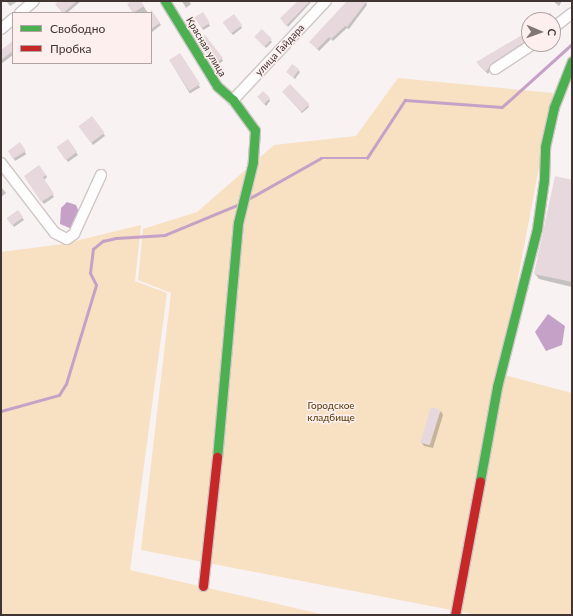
<!DOCTYPE html>
<html>
<head>
<meta charset="utf-8">
<style>
	body { margin:0 }
	#map { position:relative; width:573px; height:616px; overflow:hidden; background:#f8f2f2; font-family:Lato,sans-serif }
	div>[style] { position:absolute }
	.green>* { inset:0; background:#f7e1c2 }
	.water>* { inset:0; background:#c6a1c7 }
	.shadow>* { inset:0; background:#0003; transform-origin:0 0 }
	.stream>* { height:2.5px; margin:-1.25px; padding:0 1.25px; transform-origin:1.25px; border-radius:1.25px; background:#c6a1c7 }
	.building>* { inset:0; background:#e6d8dc; transform-origin:0 0 }
	.roads { filter:drop-shadow(1px 0 #cfc7c6) drop-shadow(-1px 0 #cfc7c6) drop-shadow(0 1px #cfc7c6) drop-shadow(0 -1px #cfc7c6) }
	.street>* { height:10px; margin:-5px; padding:0 5px; transform-origin:5px; border-radius:5px; background:#fefdfd }
	.fast>* { height:9px; margin:-4.5px; padding:0 4.5px; transform-origin:4.5px; border-radius:4.5px; background:#4caf50 }
	.jam>* { height:9px; margin:-4.5px; padding:0 4.5px; transform-origin:4.5px; border-radius:4.5px; background:#c62828 }
	span { translate:-50% -50%; white-space:nowrap; text-align:center; line-height:1.15; -webkit-text-stroke:3px #fcefee; paint-order:stroke }
	.street-label { font-size:10px; color:#413534 }
	.park-label { font-size:10px; color:#543900 }
	.frame { position:absolute; inset:0; border:2px solid #413534; pointer-events:none }
	.legend { position:absolute; left:12px; top:12px; width:140px; height:52px; box-sizing:border-box; background:#fcefee; border:1px solid #b1a5a4; margin:0; padding:5px 7px; list-style:none; font-size:12px; color:#413534 }
	.legend li { display:flex; align-items:center; gap:8px; height:20px }
	.legend b { width:20px; border:1px solid #b1a5a4 }
	.north { position:absolute; left:521px; top:12px; width:40px; height:40px; box-sizing:border-box; background:#fcefee; border:1px solid #b1a5a4; border-radius:50%; rotate:92deg; font-size:11px; font-weight:700; line-height:16px; text-align:center; color:#413534 }
	.north::after { content:''; display:block; margin:auto; width:14px; height:18px; background:#817776; clip-path:polygon(50% 0,100% 100%,50% 72%,0 100%) }
</style>
</head>
<body>
<div id="map">
	<div class="green">
		<div style="clip-path:polygon(398px 78px,553px 93px,500px 374px,572px 393px,572px 615px,477px 615px,141px 550px,171px 293px,138px 280px,143px 229px,197px 212px,274px 145px,356px 136px)"></div>
		<div style="clip-path:polygon(141px 225px,135px 281px,167px 293px,130px 570px,325px 615px,1px 615px,1px 252px,63px 244px)"></div>
	</div>
	<div class="water">
		<div style="clip-path:polygon(67px 202px,76px 205px,79px 212px,72px 229px,60px 224px,61px 208px)"></div>
		<div style="clip-path:polygon(548px 314px,565px 326px,562px 345px,546px 351px,535px 332px)"></div>
	</div>
	<div class="shadow">
		<div style="clip-path:polygon(6px 1px,18px 1px,10px 6px)"></div>
		<div style="clip-path:polygon(60px 1px,81px 1px,67px 13px,63px 13px,56px 5px)"></div>
		<div style="clip-path:polygon(134px 1px,140px 1px,148px 13px,134px 13px,128px 5px)"></div>
		<div style="clip-path:polygon(182px 1px,189px 1px,191px 4px,186px 8px)"></div>
		<div style="clip-path:polygon(299px 1px,312px 1px,288px 27px,283px 20px)"></div>
		<div style="clip-path:polygon(349px 1px,366px 1px,367px 5px,349px 29px,347px 28px,333px 41px,331px 39px,319px 51px,311px 42px)"></div>
		<div style="clip-path:polygon(553px 1px,562px 1px,559px 6px)"></div>
		<div style="clip-path:polygon(550px 13px,556px 21px,553px 23px,553px 20px,536px 20px,539px 17px,542px 20px)"></div>
		<div style="clip-path:polygon(153px 14px,161px 25px,152px 32px,151px 16px)"></div>
		<div style="left:203px;top:14px;width:14px;height:8px;rotate:60deg"></div>
		<div style="clip-path:polygon(234px 15px,242px 28px,233px 35px,225px 25px)"></div>
		<div style="clip-path:polygon(262px 30px,272px 42px,266px 48px,257px 38px)"></div>
		<div style="clip-path:polygon(529px 31px,529px 42px,493px 66px,488px 74px,479px 65px)"></div>
		<div style="clip-path:polygon(200px 40px,222px 59px,223px 61px,216px 66px)"></div>
		<div style="clip-path:polygon(13px 43px,13px 55px,1px 64px,1px 52px)"></div>
		<div style="left:180px;top:54px;width:39px;height:12px;rotate:59deg"></div>
		<div style="clip-path:polygon(298px 70px,300px 72px,295px 79px,287px 72px)"></div>
		<div style="clip-path:polygon(285px 94px,308px 105px,309px 107px,302px 113px)"></div>
		<div style="clip-path:polygon(258px 97px,269px 98px,270px 101px,266px 106px)"></div>
		<div style="clip-path:polygon(81px 129px,104px 134px,105px 136px,93px 145px)"></div>
		<div style="left:20px;top:144px;width:12px;height:13px;rotate:59deg"></div>
		<div style="clip-path:polygon(59px 150px,76px 152px,78px 155px,68px 162px)"></div>
		<div style="clip-path:polygon(46px 175px,47px 177px,44px 180px,54px 197px,44px 204px,26px 179px)"></div>
		<div style="clip-path:polygon(572px 181px,572px 287px,539px 279px,535px 274px)"></div>
		<div style="clip-path:polygon(1px 187px,6px 193px,1px 197px)"></div>
		<div style="clip-path:polygon(22px 217px,24px 220px,14px 227px,10px 221px)"></div>
		<div style="clip-path:polygon(441px 411px,443px 415px,433px 448px,424px 446px,421px 442px)"></div>
	</div>
	<div class="stream">
		<div style="left:250px;top:198px;width:81px;rotate:-29.4deg"></div>
		<div style="left:321px;top:158px;width:46px"></div>
		<div style="left:367px;top:158px;width:69px;rotate:-56.8deg"></div>
		<div style="left:405px;top:100px;width:97px;rotate:4.1deg"></div>
		<div style="left:502px;top:107px;width:94px;rotate:-42deg"></div>
		<div style="left:1px;top:411px;width:60px;rotate:-15.4deg"></div>
		<div style="left:59px;top:395px;width:13px;rotate:-58deg"></div>
		<div style="left:66px;top:384px;width:103px;rotate:-73.1deg"></div>
		<div style="left:96px;top:285px;width:13px;rotate:-117deg"></div>
		<div style="left:90px;top:273px;width:24px;rotate:-83deg"></div>
		<div style="left:93px;top:249px;width:13px;rotate:-39deg"></div>
		<div style="left:103px;top:241px;width:13px;rotate:-13deg"></div>
		<div style="left:116px;top:238px;width:49px;rotate:-3.5deg"></div>
		<div style="left:165px;top:235px;width:78px;rotate:-22.6deg"></div>
	</div>
	<div class="building">
		<div style="clip-path:polygon(59px 1px,77px 1px,63px 13px,55px 4px)"></div>
		<div style="clip-path:polygon(132px 1px,141px 1px,144px 6px,133px 13px,127px 4px)"></div>
		<div style="clip-path:polygon(298px 1px,310px 1px,286px 26px,280px 18px)"></div>
		<div style="clip-path:polygon(347px 1px,367px 1px,347px 27px,345px 26px,331px 39px,329px 37px,317px 49px,309px 42px)"></div>
		<div style="clip-path:polygon(151px 9px,160px 23px,151px 29px)"></div>
		<div style="left:203px;top:12px;width:13px;height:10px;rotate:58deg"></div>
		<div style="left:234px;top:14px;width:14px;height:14px;rotate:54deg"></div>
		<div style="left:262px;top:29px;width:14px;height:11px;rotate:45deg"></div>
		<div style="clip-path:polygon(529px 31px,529px 39px,491px 64px,486px 72px,476px 62px)"></div>
		<div style="clip-path:polygon(205px 35px,223px 58px,214px 64px,199px 40px)"></div>
		<div style="clip-path:polygon(13px 41px,13px 51px,1px 60px,1px 50px)"></div>
		<div style="left:180px;top:53px;width:37px;height:13px;rotate:57deg"></div>
		<div style="left:292px;top:64px;width:9px;height:10px;rotate:36deg"></div>
		<div style="left:290px;top:84px;width:28px;height:11px;rotate:46deg"></div>
		<div style="left:263px;top:91px;width:10px;height:8px;rotate:45deg"></div>
		<div style="left:92px;top:116px;width:21px;height:17px;rotate:53deg"></div>
		<div style="left:68px;top:139px;width:16px;height:14px;rotate:55deg"></div>
		<div style="clip-path:polygon(20px 142px,26px 151px,13px 159px,8px 151px)"></div>
		<div style="clip-path:polygon(39px 165px,46px 175px,43px 177px,54px 194px,41px 202px,24px 176px)"></div>
		<div style="clip-path:polygon(555px 176px,572px 180px,572px 282px,534px 274px)"></div>
		<div style="left:18px;top:210px;width:9px;height:14px;rotate:54deg"></div>
		<div style="left:431px;top:407px;width:10px;height:37px;rotate:17deg"></div>
	</div>
	<div class="roads">
		<div class="street">
			<div style="left:20px;top:13px;width:18px;rotate:-41deg"></div>
			<div style="left:553px;top:28px;width:24px;rotate:-38deg"></div>
			<div style="left:1px;top:29px;width:16px;rotate:-40deg"></div>
			<div style="left:495px;top:69px;width:45px;rotate:-33.3deg"></div>
			<div style="left:233px;top:100px;width:136px;rotate:-46.8deg"></div>
			<div style="left:1px;top:163px;width:88px;rotate:52.4deg"></div>
			<div style="left:55px;top:233px;width:13px;rotate:27deg"></div>
			<div style="left:67px;top:239px;width:9px;rotate:-36deg"></div>
			<div style="left:74px;top:234px;width:65px;rotate:-65.4deg"></div>
		</div>
		<div class="fast">
			<div style="left:165px;top:1px;width:100px;rotate:58.5deg"></div>
			<div style="left:217px;top:86px;width:21px;rotate:41deg"></div>
			<div style="left:233px;top:100px;width:37px;rotate:54deg"></div>
			<div style="left:255px;top:130px;width:32px;rotate:94deg"></div>
			<div style="left:253px;top:162px;width:63px;rotate:103.8deg"></div>
			<div style="left:238px;top:223px;width:235px;rotate:95.1deg"></div>
			<div style="left:480px;top:481px;width:96px;rotate:-79.7deg"></div>
			<div style="left:497px;top:387px;width:163px;rotate:-75.8deg"></div>
			<div style="left:537px;top:229px;width:49px;rotate:-81.9deg"></div>
			<div style="left:544px;top:180px;width:33px;rotate:-88deg"></div>
			<div style="left:545px;top:147px;width:41px;rotate:-77.3deg"></div>
			<div style="left:554px;top:107px;width:49px;rotate:-68.6deg"></div>
		</div>
		<div class="jam">
			<div style="left:203px;top:586px;width:130px;rotate:-83.8deg"></div>
			<div style="left:455px;top:615px;width:136px;rotate:-79.4deg"></div>
		</div>
	</div>
	<div class="street-label">
		<span style="left:206px;top:47px;rotate:59deg">Красная улица</span>
		<span style="left:280px;top:50px;rotate:-47deg">улица Гайдара</span>
	</div>
	<div class="park-label">
		<span style="left:331px;top:411px">Городское<br>кладбище</span>
	</div>
	<div class="frame"></div>
	<ul class="legend">
	<li><b style="height:5px;background:#4caf50"></b>Свободно</li>
	<li><b style="height:5px;background:#c62828"></b>Пробка</li>
	</ul>
	<div class="north">С</div>
</div>
</body>
</html>
